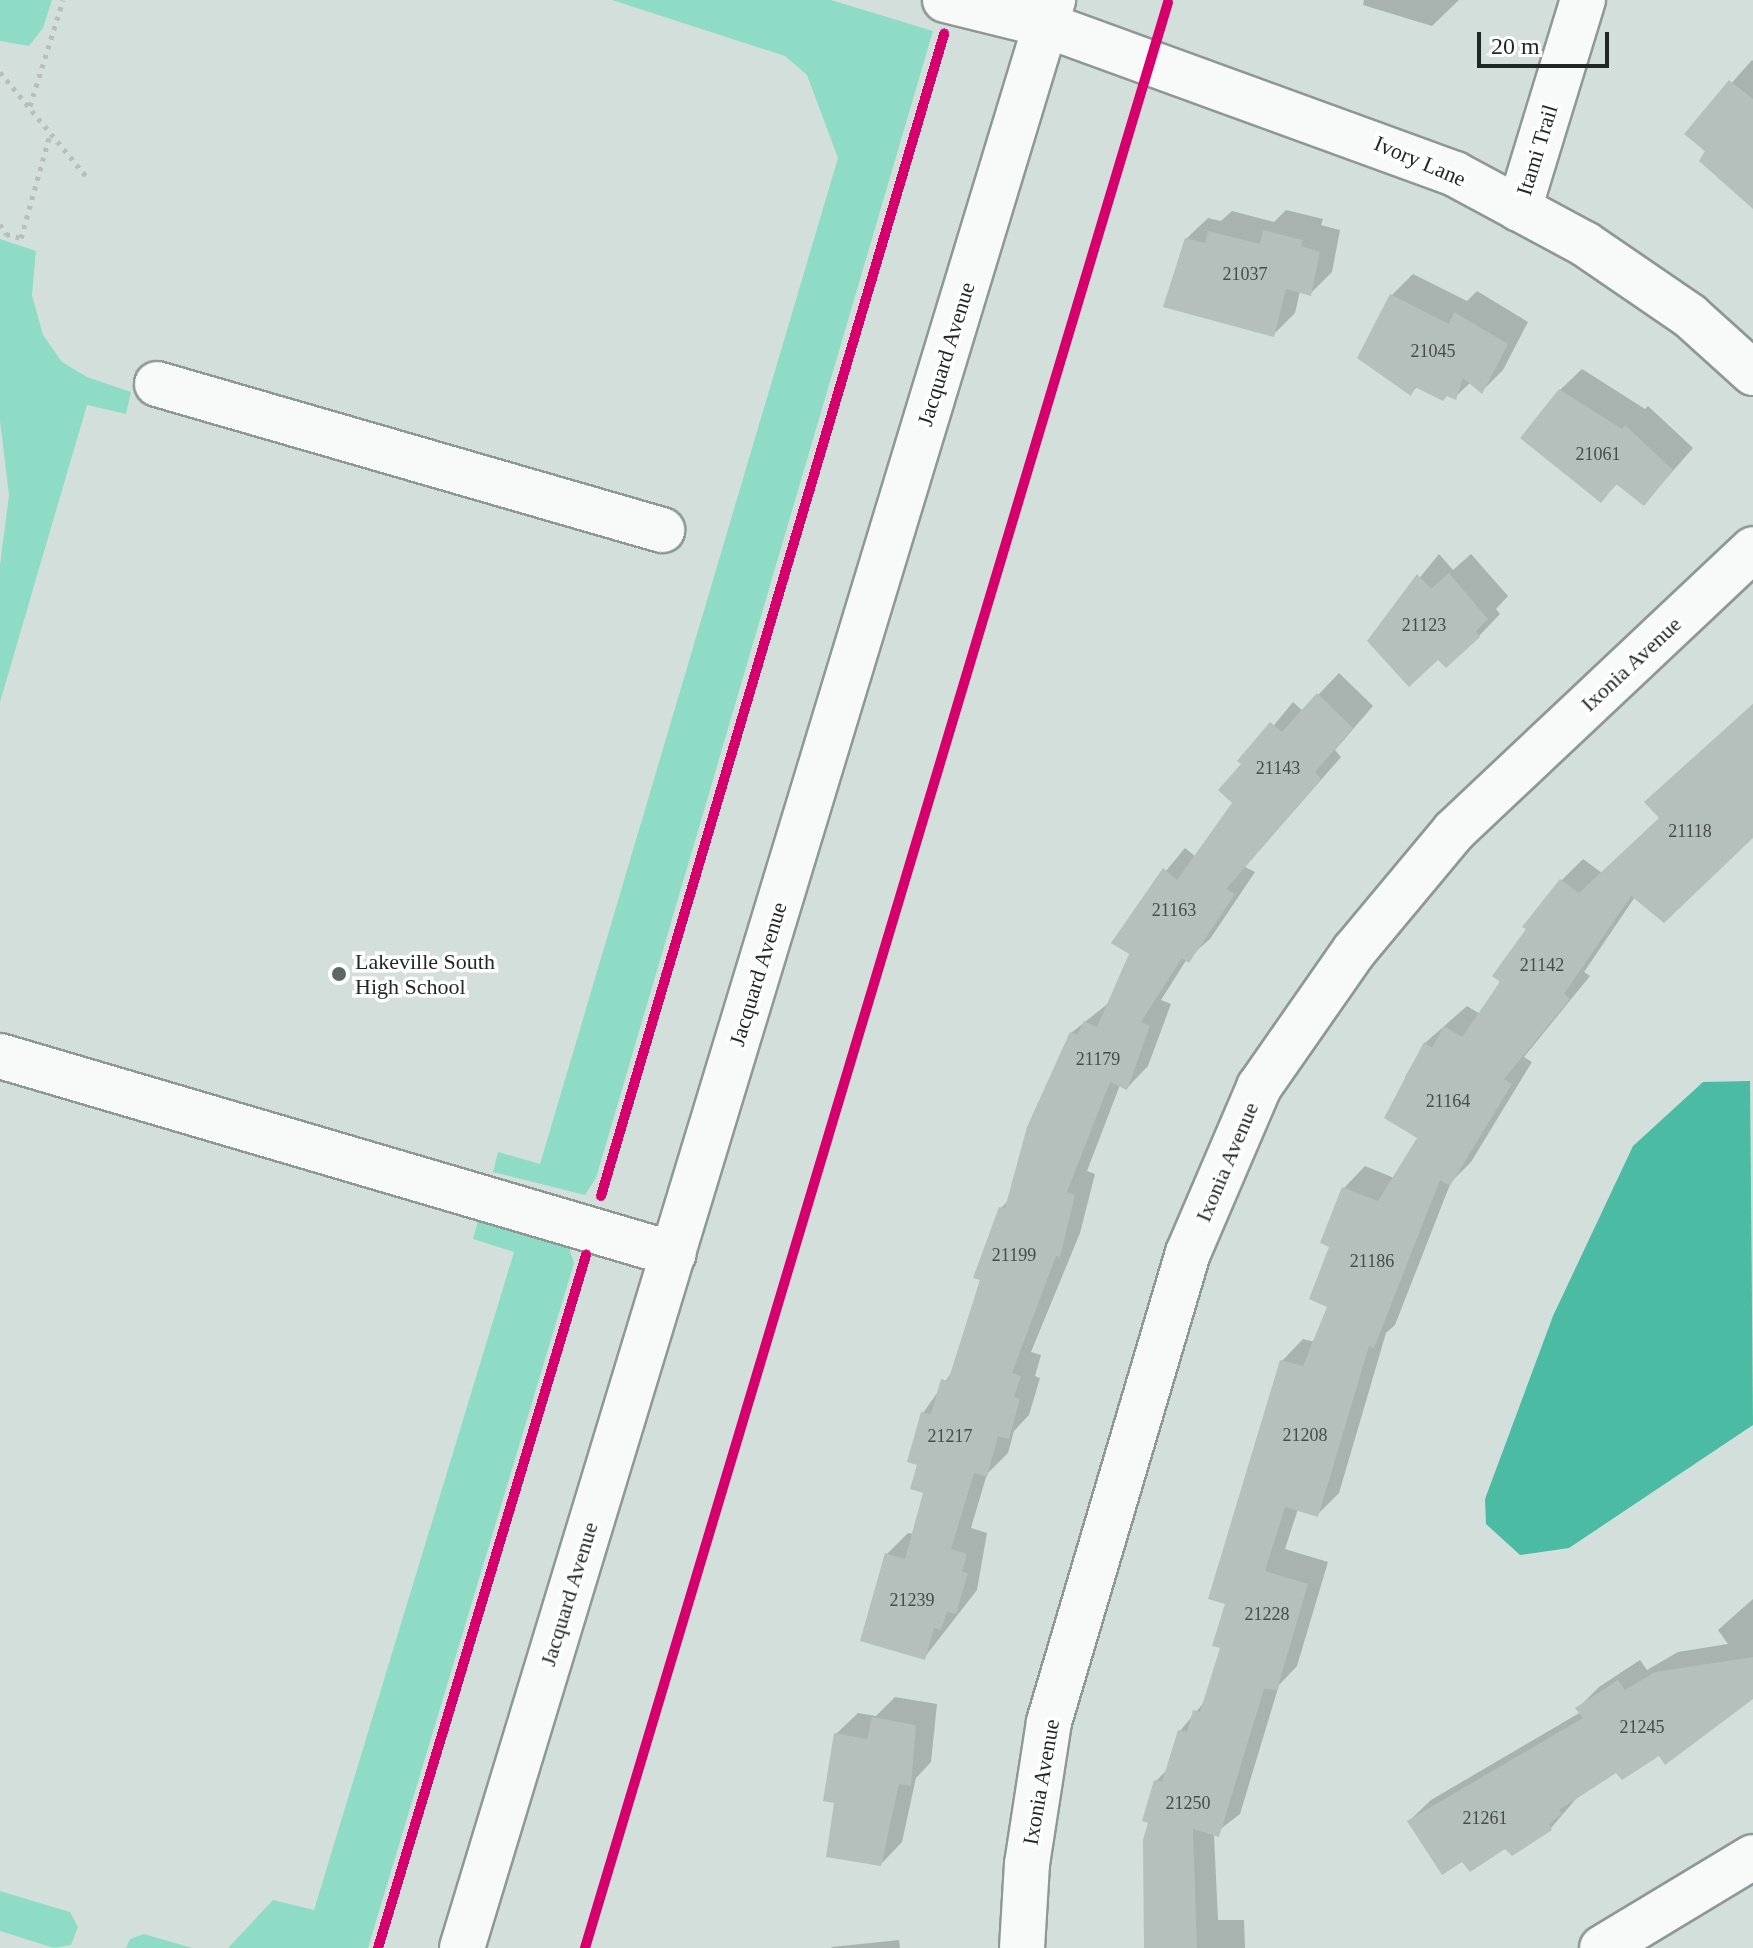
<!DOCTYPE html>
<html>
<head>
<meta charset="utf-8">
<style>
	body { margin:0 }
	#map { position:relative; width:1753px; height:1948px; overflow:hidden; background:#d3dfdb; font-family:Georgia,serif }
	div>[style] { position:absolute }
	.green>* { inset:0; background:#8fdcc6 }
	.water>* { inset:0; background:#4bbca3 }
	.shadow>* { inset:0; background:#0003 }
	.building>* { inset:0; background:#b5bfbb }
	.path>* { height:5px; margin-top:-2.5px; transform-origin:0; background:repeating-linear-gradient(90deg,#b9bebd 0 4px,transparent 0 10px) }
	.roads { filter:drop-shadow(2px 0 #8e9895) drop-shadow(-2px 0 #8e9895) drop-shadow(0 2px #8e9895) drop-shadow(0 -2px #8e9895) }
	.minor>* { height:44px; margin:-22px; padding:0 22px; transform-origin:22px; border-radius:22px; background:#f8fafa }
	.cycleway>* { height:10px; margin:-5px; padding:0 5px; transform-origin:5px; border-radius:5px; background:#d6006c }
	.dots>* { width:22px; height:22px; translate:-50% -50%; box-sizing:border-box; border:4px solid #fff; border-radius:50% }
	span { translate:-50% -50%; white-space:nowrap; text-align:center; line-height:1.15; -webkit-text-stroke:7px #fff; paint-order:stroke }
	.number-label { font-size:18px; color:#444d49 }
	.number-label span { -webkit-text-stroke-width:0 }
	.street-label { font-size:22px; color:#1e2723 }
	.poi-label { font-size:22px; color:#1e2723 }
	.left { translate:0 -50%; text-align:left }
	.scale { position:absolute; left:1477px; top:32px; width:132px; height:36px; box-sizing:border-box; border:4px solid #1e2723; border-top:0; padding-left:10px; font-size:24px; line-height:28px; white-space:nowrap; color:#1e2723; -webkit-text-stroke:6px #fff; paint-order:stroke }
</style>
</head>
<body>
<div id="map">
	<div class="green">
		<div style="clip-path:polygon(0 0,52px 0,43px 28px,29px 46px,0 41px)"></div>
		<div style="clip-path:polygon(612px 0,831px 0,933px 31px,596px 1178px,585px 1195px,493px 1172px,498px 1152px,540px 1164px,838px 158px,807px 75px,785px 56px)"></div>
		<div style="clip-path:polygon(0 239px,36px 251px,32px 295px,43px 335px,62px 362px,87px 377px,131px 392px,126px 414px,87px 405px,0 702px,0 565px,9px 495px,0 421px)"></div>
		<div style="clip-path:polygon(478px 1221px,569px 1247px,574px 1263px,368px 1948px,228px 1948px,273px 1900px,314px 1910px,514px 1252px,473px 1239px)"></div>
		<div style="clip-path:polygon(0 1891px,70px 1912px,78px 1927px,71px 1945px,54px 1948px,0 1931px)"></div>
		<div style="clip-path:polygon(144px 1934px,192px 1948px,126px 1948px,130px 1939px)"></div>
	</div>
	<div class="water">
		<div style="clip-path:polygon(1750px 1081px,1753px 1425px,1569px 1548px,1520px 1555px,1486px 1524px,1485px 1499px,1553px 1316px,1633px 1146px,1703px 1082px)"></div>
	</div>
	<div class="shadow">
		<div style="clip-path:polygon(1364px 0,1459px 0,1432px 26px,1363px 5px)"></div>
		<div style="clip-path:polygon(1752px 60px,1753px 61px,1753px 198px,1687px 134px)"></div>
		<div style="clip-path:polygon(1286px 210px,1323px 219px,1321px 225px,1340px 230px,1332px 272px,1311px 293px,1300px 291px,1295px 313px,1273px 335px,1186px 239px,1208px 218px,1221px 221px,1232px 211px,1274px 222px)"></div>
		<div style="clip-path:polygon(1413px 274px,1467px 301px,1477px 291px,1528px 322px,1503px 370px,1482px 391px,1471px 382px,1455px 397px,1418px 386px,1411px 393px,1392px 295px)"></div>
		<div style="clip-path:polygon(1582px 369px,1645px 409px,1648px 406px,1693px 448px,1644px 504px,1618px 483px,1601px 500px,1560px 390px)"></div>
		<div style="clip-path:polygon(1439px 554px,1453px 570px,1471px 554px,1508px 596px,1496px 609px,1500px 614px,1479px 636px,1438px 657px,1369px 640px)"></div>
		<div style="clip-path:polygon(1339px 673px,1373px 706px,1335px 750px,1341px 757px,1245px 867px,1255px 872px,1210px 939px,1187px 959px,1161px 1000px,1171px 1004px,1148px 1066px,1127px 1088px,1120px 1085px,1087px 1171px,1095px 1174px,1080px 1233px,1031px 1352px,1041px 1355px,1035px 1376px,1040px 1378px,1029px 1415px,1014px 1431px,1008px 1453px,987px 1474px,971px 1528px,987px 1533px,977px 1590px,924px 1658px,887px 1554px,908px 1533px,914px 1534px,925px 1492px,920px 1464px,923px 1413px,954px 1369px,1001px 1208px,1010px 1199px,1071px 1033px,1110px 1002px,1131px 953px,1141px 901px,1185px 848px,1196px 857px,1235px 802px,1221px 790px,1293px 702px,1303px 711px)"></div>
		<div style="clip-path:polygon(1753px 704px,1753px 835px,1635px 897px,1584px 972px,1590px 976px,1524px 1057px,1532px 1062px,1471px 1162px,1451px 1182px,1395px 1325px,1386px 1333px,1339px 1493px,1317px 1515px,1298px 1509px,1285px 1549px,1328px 1562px,1297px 1666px,1279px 1685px,1240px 1814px,1214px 1834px,1218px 1920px,1244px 1920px,1245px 1948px,1146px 1948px,1156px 1781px,1168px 1769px,1180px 1731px,1205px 1701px,1222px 1647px,1227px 1603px,1282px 1361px,1303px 1339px,1315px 1342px,1330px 1306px,1332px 1245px,1344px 1188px,1365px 1166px,1394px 1178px,1420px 1137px,1405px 1077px,1425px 1043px,1467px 1006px,1480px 1014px,1562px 880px,1583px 859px,1602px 873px,1661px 818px,1668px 781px)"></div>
		<div style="clip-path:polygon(1753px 1599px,1753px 1697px,1659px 1753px,1616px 1770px,1581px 1793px,1551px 1828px,1462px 1859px,1409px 1821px,1431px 1800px,1581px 1712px,1578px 1708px,1599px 1687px,1640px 1660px,1647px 1670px,1678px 1652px,1728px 1644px,1718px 1630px)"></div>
		<div style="clip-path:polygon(895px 1697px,937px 1704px,931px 1762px,916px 1778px,902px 1842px,881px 1864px,837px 1802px,836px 1734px,858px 1713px,876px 1716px)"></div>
		<div style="clip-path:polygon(899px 1940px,900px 1948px,831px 1948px,832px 1947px)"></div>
	</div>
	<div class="building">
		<div style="clip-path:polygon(1729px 80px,1753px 99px,1753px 209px,1699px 161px,1705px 151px,1684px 134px)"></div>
		<div style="clip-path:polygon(1263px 230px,1303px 240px,1301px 246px,1320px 252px,1311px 296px,1286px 289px,1274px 337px,1163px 307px,1185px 238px,1205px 243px,1208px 231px,1260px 244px)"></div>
		<div style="clip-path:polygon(1390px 294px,1449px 324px,1454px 312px,1508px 344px,1482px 394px,1463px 378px,1456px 400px,1447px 396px,1443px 401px,1415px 387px,1411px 396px,1357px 358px)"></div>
		<div style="clip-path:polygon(1559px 389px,1622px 429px,1625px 425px,1673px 470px,1644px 506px,1616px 484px,1601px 503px,1520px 438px)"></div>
		<div style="clip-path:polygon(1449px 573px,1488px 619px,1476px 631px,1480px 637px,1446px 668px,1438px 660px,1409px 687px,1367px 641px,1417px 574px,1431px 589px)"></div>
		<div style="clip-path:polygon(1317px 693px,1353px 728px,1315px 772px,1321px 779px,1226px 889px,1235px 894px,1189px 963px,1182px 958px,1141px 1022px,1150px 1026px,1127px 1090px,1110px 1082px,1067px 1192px,1075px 1195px,1060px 1257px,1056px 1256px,1012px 1373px,1021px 1376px,1014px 1397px,1020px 1399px,1009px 1439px,998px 1436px,987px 1477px,974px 1473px,951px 1549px,967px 1554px,962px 1572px,968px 1573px,956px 1614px,947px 1612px,941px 1630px,934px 1628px,925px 1660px,860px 1641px,885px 1553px,905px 1559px,923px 1493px,910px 1489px,917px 1465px,907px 1462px,921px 1412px,931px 1414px,941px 1379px,948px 1381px,980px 1280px,973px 1278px,999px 1207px,1005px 1208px,1027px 1127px,1070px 1032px,1077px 1035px,1084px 1021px,1097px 1027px,1129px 954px,1111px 943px,1163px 868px,1177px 880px,1232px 803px,1218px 790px,1241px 764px,1237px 761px,1270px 722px,1282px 732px)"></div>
		<div style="clip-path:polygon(1753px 704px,1753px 838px,1664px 923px,1631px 896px,1564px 994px,1570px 999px,1504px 1079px,1512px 1084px,1450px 1186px,1440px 1180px,1374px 1348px,1369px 1346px,1318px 1517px,1285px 1507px,1265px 1571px,1308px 1584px,1277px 1690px,1264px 1689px,1219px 1837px,1193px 1829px,1197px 1948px,1144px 1948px,1143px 1840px,1148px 1823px,1142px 1821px,1154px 1780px,1162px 1782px,1178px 1730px,1187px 1732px,1193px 1710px,1200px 1712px,1220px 1648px,1212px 1646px,1225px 1604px,1208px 1599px,1280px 1360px,1303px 1366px,1327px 1307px,1309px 1299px,1329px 1247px,1320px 1243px,1342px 1187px,1378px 1201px,1417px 1138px,1384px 1118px,1424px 1042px,1432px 1048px,1444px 1026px,1462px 1037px,1500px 982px,1492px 976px,1526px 929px,1522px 927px,1560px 879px,1579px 893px,1659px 818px,1644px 802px)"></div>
		<div style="clip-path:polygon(1753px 1657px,1753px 1699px,1665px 1765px,1659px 1756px,1622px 1780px,1616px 1773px,1559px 1810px,1562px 1814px,1549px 1824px,1552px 1830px,1512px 1856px,1505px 1849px,1470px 1872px,1462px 1862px,1442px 1875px,1407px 1821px,1583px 1718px,1575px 1708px,1618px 1680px,1625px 1690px,1655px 1672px)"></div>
		<div style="clip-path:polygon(872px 1717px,916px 1725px,911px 1786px,899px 1784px,881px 1866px,826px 1857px,834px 1803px,823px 1801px,834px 1733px,867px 1739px)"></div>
	</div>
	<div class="path">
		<div style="left:0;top:72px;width:136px;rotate:50.4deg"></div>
		<div style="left:30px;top:106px;width:111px;rotate:-72.7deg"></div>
		<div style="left:0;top:224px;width:12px;rotate:59deg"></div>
		<div style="left:6px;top:234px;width:16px;rotate:15deg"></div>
		<div style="left:21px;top:238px;width:108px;rotate:-74.4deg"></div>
	</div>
	<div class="roads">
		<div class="minor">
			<div style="left:945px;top:0;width:104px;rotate:13.9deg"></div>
			<div style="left:1046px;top:25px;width:435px;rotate:20deg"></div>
			<div style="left:1455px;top:174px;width:148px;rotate:28.3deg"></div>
			<div style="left:1585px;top:244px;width:127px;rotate:34.4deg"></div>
			<div style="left:1690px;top:316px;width:85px;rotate:42.1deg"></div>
			<div style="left:1519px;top:209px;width:219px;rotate:-73deg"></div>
			<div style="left:157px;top:384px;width:526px;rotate:16.13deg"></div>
			<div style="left:0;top:1056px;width:702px;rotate:16.39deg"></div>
			<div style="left:462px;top:1948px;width:2036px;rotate:-73.12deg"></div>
			<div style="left:1022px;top:1948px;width:84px;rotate:-86.6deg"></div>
			<div style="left:1027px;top:1864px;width:144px;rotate:-81.2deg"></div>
			<div style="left:1049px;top:1722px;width:489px;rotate:-73.5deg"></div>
			<div style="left:1188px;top:1253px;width:181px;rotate:-66.8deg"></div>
			<div style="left:1259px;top:1087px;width:166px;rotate:-55.1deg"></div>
			<div style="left:1354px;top:951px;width:156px;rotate:-50.2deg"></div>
			<div style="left:1454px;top:831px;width:411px;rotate:-43.3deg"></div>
			<div style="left:1602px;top:1948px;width:176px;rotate:-31.1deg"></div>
		</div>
	</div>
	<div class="cycleway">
		<div style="left:601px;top:1196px;width:1212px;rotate:-73.55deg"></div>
		<div style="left:378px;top:1948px;width:724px;rotate:-73.29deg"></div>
		<div style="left:585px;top:1948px;width:2031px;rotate:-73.32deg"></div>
	</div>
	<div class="dots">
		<div style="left:339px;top:974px;background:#5d6763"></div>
	</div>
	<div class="number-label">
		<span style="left:1245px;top:274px">21037</span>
		<span style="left:1433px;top:351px">21045</span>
		<span style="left:1598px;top:454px">21061</span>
		<span style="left:1424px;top:625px">21123</span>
		<span style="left:1278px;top:768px">21143</span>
		<span style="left:1690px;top:831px">21118</span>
		<span style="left:1174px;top:910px">21163</span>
		<span style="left:1542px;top:965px">21142</span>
		<span style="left:1098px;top:1059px">21179</span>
		<span style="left:1448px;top:1101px">21164</span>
		<span style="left:1014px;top:1255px">21199</span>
		<span style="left:1372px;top:1261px">21186</span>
		<span style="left:1305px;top:1435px">21208</span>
		<span style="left:950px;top:1436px">21217</span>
		<span style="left:912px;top:1600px">21239</span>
		<span style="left:1267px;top:1614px">21228</span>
		<span style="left:1642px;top:1727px">21245</span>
		<span style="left:1188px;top:1803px">21250</span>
		<span style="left:1485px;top:1818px">21261</span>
	</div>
	<div class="street-label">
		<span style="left:1537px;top:150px;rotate:-73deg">Itami Trail</span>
		<span style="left:1420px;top:161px;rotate:23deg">Ivory Lane</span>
		<span style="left:946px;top:354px;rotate:-73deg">Jacquard Avenue</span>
		<span style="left:1631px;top:664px;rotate:-43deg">Ixonia Avenue</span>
		<span style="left:758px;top:974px;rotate:-73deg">Jacquard Avenue</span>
		<span style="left:1227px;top:1162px;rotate:-67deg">Ixonia Avenue</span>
		<span style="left:569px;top:1594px;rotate:-73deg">Jacquard Avenue</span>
		<span style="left:1041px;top:1782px;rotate:-80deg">Ixonia Avenue</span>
	</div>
	<div class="poi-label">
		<span class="left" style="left:355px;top:974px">Lakeville South<br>High School</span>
	</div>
	<div class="scale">20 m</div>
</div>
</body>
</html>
